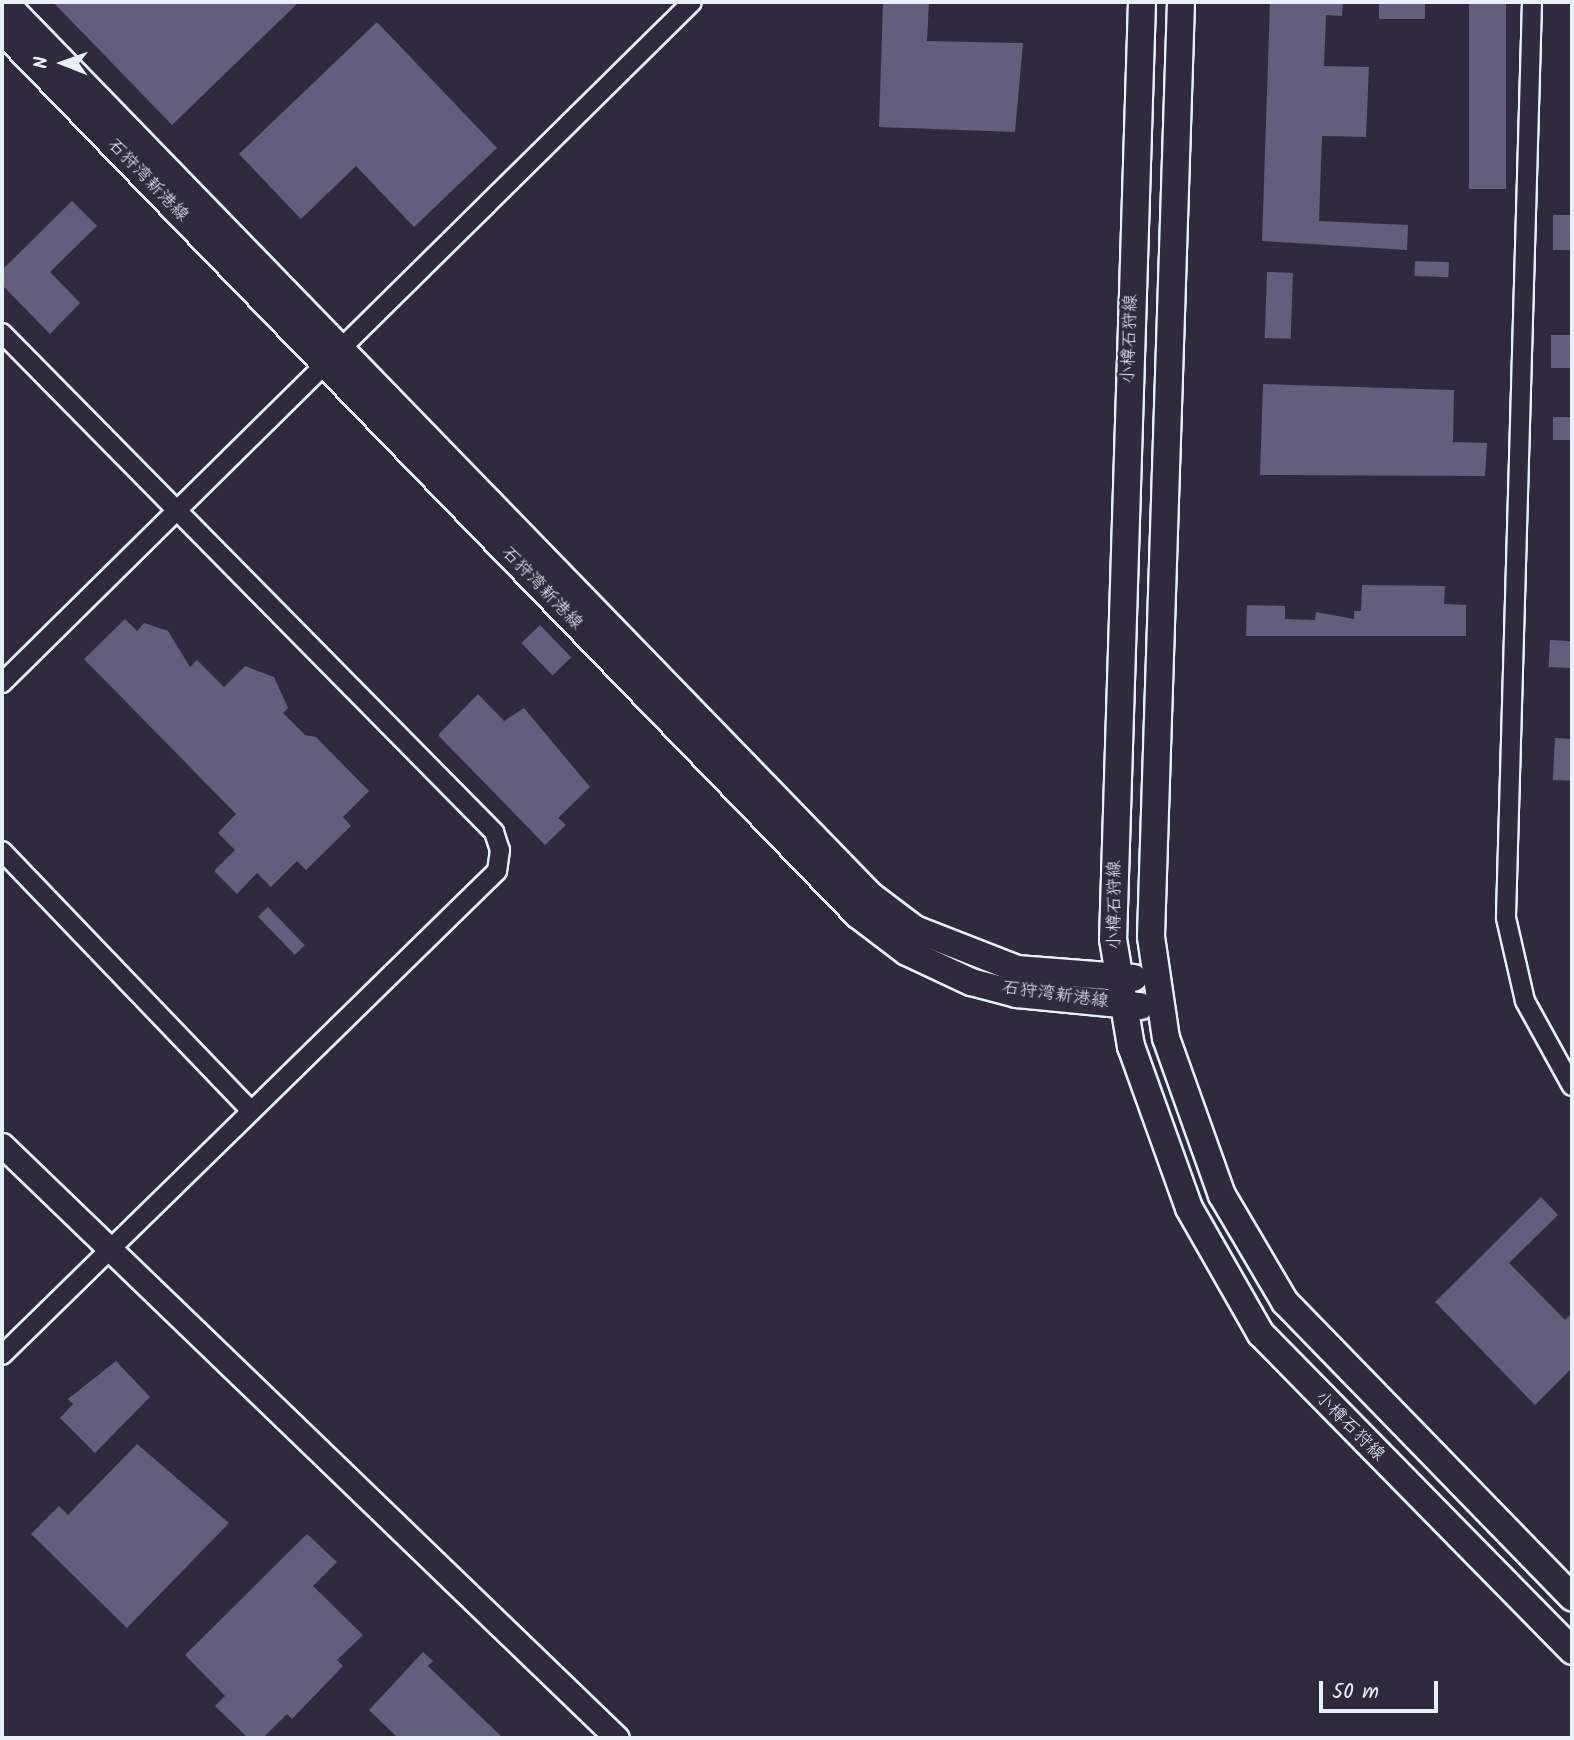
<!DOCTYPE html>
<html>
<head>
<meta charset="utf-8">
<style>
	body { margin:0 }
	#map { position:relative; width:1574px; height:1740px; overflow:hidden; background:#2f2a3d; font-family:Kalam,"Klee One",sans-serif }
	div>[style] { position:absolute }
	.building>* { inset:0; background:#635e7c; transform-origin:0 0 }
	.roads { filter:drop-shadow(2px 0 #e8f1f8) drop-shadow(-2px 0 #e8f1f8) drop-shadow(0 2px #e8f1f8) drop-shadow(0 -2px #e8f1f8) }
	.minor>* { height:18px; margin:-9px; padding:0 9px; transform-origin:9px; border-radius:9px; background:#2f2a3d }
	.tertiary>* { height:23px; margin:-11.5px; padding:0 11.5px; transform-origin:11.5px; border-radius:11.5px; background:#2f2a3d }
	.secondary>* { height:26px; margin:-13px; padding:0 13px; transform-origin:13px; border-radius:13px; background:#2f2a3d }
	span { translate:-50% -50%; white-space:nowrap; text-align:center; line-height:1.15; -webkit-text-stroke:5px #2f2a3d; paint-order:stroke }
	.street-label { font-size:18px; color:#e8f1f8 }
	.frame { position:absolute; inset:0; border:4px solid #e8f1f8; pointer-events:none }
	.north { position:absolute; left:28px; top:28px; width:70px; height:70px; -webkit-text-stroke:5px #2f2a3d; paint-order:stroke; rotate:271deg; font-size:19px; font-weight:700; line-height:28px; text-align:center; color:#e8f1f8 }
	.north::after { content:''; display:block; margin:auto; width:24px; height:32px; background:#e8f1f8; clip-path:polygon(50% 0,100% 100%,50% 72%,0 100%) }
	.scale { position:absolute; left:1319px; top:1681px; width:119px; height:32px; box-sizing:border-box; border:4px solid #e8f1f8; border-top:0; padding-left:9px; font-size:21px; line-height:24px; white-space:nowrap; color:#e8f1f8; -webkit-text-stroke:5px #2f2a3d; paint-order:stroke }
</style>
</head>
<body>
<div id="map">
	<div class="building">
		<div style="clip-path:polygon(53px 2px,299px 2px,172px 125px)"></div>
		<div style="clip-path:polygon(883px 2px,929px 2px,927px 41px,1023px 43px,1015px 132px,879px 127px)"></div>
		<div style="clip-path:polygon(1270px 2px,1343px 3px,1342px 16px,1326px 15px,1324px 66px,1369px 67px,1366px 137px,1322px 136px,1319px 221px,1408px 225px,1407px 250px,1262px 241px)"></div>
		<div style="left:1379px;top:2px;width:46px;height:17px"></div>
		<div style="left:1469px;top:2px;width:37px;height:187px"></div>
		<div style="clip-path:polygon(377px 22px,497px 148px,414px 227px,356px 166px,301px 219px,239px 154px)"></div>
		<div style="clip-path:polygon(72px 201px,97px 226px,50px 272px,80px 303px,50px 334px,2px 285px,2px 270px)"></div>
		<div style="left:1553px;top:215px;width:19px;height:35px"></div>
		<div style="left:1415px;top:261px;width:34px;height:15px;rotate:2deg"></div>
		<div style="left:1267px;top:272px;width:26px;height:66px;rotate:2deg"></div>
		<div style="left:1551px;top:335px;width:21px;height:33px"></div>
		<div style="clip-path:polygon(1263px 384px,1454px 390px,1453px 442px,1487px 443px,1485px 476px,1260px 475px)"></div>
		<div style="left:1553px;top:417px;width:19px;height:23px"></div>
		<div style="clip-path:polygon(1362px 585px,1445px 586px,1444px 604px,1466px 605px,1466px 636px,1246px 636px,1247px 605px,1285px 606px,1285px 619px,1315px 620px,1316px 612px,1354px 619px,1354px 611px,1361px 611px)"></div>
		<div style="clip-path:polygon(125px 619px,137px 631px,144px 623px,168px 631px,190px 667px,197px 660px,224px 687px,245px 666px,274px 677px,288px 708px,283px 713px,305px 735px,316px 737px,369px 791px,343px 817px,351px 826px,306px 870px,297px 861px,271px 887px,257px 873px,237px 894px,214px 871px,235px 850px,218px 833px,236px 814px,84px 659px)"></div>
		<div style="left:540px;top:625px;width:45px;height:26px;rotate:46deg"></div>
		<div style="left:1550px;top:640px;width:22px;height:27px;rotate:3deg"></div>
		<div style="clip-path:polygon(478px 694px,504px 721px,524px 708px,590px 787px,558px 818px,566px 825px,545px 845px,438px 735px)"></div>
		<div style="left:1555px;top:738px;width:17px;height:42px;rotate:3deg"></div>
		<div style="left:268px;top:907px;width:53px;height:14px;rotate:46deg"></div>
		<div style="clip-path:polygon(1541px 1197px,1558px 1215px,1509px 1263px,1565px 1320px,1572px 1313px,1572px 1368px,1535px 1405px,1435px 1302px)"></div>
		<div style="clip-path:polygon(116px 1361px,150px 1397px,95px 1453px,60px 1418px,73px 1404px,68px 1399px)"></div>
		<div style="clip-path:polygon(137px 1444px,229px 1523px,127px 1628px,31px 1534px,59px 1506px,68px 1515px)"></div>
		<div style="clip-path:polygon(307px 1534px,337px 1562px,313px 1586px,363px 1635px,337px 1660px,343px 1666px,292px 1719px,287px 1714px,263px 1738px,248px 1738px,215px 1706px,225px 1696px,185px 1655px)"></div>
		<div style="clip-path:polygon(423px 1652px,433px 1661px,428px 1666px,503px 1738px,398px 1738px,369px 1710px)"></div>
	</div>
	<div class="roads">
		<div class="minor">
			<div style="left:1532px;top:2px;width:916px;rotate:91.63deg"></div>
			<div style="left:1506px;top:918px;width:85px;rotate:77.1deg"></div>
			<div style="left:1525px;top:1001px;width:97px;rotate:61.1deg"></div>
			<div style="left:2px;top:333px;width:701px;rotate:45.4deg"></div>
			<div style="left:494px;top:832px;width:19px;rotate:72deg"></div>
			<div style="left:500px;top:850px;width:21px;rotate:98deg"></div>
			<div style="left:497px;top:871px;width:692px;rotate:135.64deg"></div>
			<div style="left:2px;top:683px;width:969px;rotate:-44.62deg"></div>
			<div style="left:2px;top:851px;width:360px;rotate:46.2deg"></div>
		</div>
		<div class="tertiary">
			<div style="left:2px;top:1145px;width:854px;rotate:43.96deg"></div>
		</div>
		<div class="secondary">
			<div style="left:4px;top:2px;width:1245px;rotate:45.88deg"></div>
			<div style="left:871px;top:896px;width:55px;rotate:36.9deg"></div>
			<div style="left:915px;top:929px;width:110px;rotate:21.4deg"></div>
			<div style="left:1017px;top:969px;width:117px;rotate:4.4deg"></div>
			<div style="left:1142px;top:2px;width:937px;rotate:91.77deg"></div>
			<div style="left:1113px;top:939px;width:109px;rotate:80.5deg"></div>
			<div style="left:1131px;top:1046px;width:172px;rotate:70.3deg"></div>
			<div style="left:1189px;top:1208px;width:145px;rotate:60.3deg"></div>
			<div style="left:1261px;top:1334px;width:444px;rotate:45.5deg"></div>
			<div style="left:1181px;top:2px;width:935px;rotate:91.84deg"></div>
			<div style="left:1151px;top:937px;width:102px;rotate:81.6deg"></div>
			<div style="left:1166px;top:1038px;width:167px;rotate:70.4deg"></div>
			<div style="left:1222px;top:1195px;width:124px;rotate:59.5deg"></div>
			<div style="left:1285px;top:1302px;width:412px;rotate:45.8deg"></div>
			<div style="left:2px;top:30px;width:1231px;rotate:45.95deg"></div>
			<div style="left:858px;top:915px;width:61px;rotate:37.1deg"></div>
			<div style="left:907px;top:952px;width:71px;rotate:25.1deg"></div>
			<div style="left:971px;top:982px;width:48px;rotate:14.6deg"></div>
			<div style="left:1017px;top:994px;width:124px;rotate:5.6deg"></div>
		</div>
	</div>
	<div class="street-label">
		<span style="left:147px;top:181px;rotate:46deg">石狩湾新港線</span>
		<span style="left:1131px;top:339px;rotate:-88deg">小樽石狩線</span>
		<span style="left:541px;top:589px;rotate:46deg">石狩湾新港線</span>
		<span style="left:1116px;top:905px;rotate:-90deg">小樽石狩線</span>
		<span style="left:1055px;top:996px;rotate:8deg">石狩湾新港線</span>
		<span style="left:1349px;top:1427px;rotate:45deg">小樽石狩線</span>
	</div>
	<div class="frame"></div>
	<div class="north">N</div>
	<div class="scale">50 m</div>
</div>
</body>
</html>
